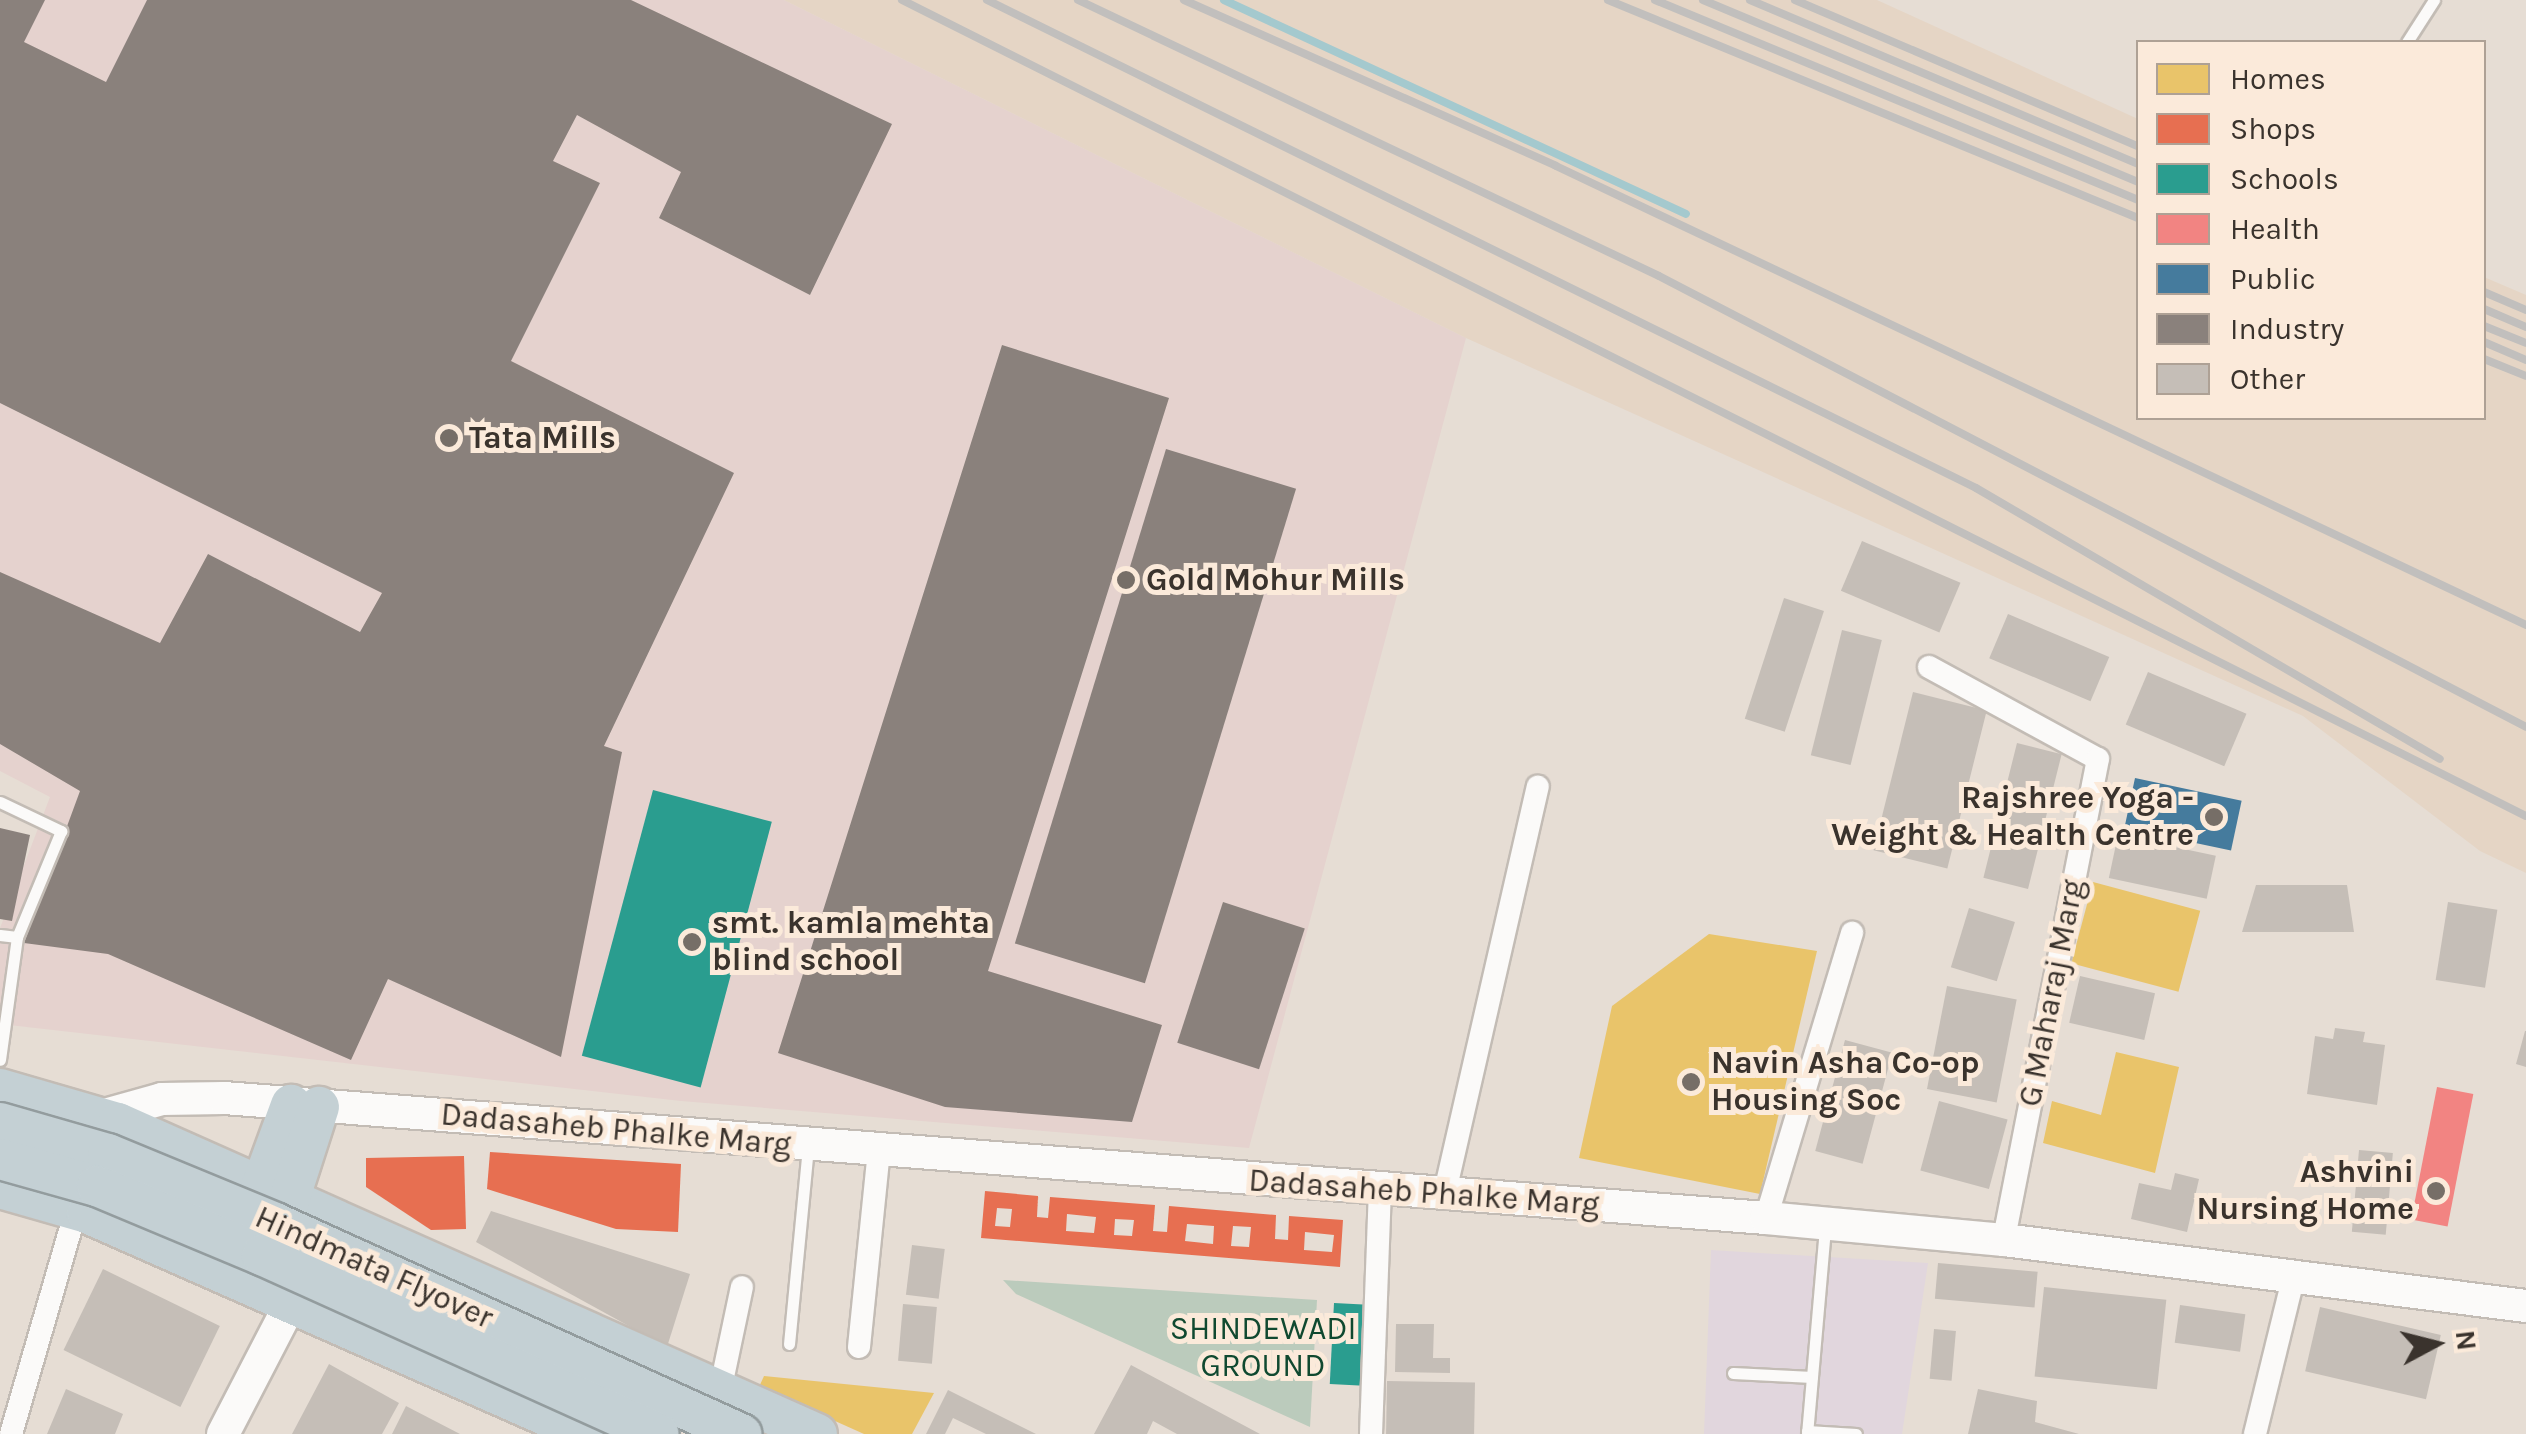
<!DOCTYPE html>
<html>
<head>
<meta charset="utf-8">
<style>
	body { margin:0 }
	#map { position:relative; width:2526px; height:1434px; overflow:hidden; background:#e6ddd4; font-family:Karla,sans-serif }
	div>[style] { position:absolute }
	.commercial>* { inset:0; background:#e1d6dd }
	.industrial>* { inset:0; background:#e5d2ce }
	.built>* { inset:0; background:#e5d5c5 }
	.green>* { inset:0; background:#bbcbbc }
	.homes>* { inset:0; background:#e9c46a; transform-origin:0 0 }
	.shops>* { inset:0; background:#e76f51 }
	.schools>* { inset:0; background:#2a9d8f; transform-origin:0 0 }
	.health>* { inset:0; background:#f28482; transform-origin:0 0 }
	.public>* { inset:0; background:#457b9d; transform-origin:0 0 }
	.industry>* { inset:0; background:#8a817c; transform-origin:0 0 }
	.stream>* { height:8px; margin:-4px; padding:0 4px; transform-origin:4px; border-radius:4px; background:#a4c9ce }
	.building>* { inset:0; background:#c5beb7; transform-origin:0 0 }
	.roads { filter:drop-shadow(2px 0 #c3bcb5) drop-shadow(-2px 0 #c3bcb5) drop-shadow(0 2px #c3bcb5) drop-shadow(0 -2px #c3bcb5) }
	.lane>* { height:11px; margin:-5.5px; padding:0 5.5px; transform-origin:5.5px; border-radius:5.5px; background:#fbfaf9 }
	.street>* { height:22px; margin:-11px; padding:0 11px; transform-origin:11px; border-radius:11px; background:#fbfaf9 }
	.secondary>* { height:32px; margin:-16px; padding:0 16px; transform-origin:16px; border-radius:16px; background:#fbfaf9 }
	.highway>* { height:40px; margin:-20px; padding:0 20px; transform-origin:20px; border-radius:20px; background:#c4d0d4 }
	.rail>* { height:8px; margin:-4px; padding:0 4px; transform-origin:4px; border-radius:4px; background:#c1bfbd }
	.bridges { filter:drop-shadow(2px 0 #939c9e) drop-shadow(-2px 0 #939c9e) drop-shadow(0 2px #939c9e) drop-shadow(0 -2px #939c9e) }
	.highway-bridge>* { height:40px; margin:-20px; padding:0 20px; transform-origin:20px; border-radius:20px; background:#c4d0d4 }
	.dots>* { width:28px; height:28px; translate:-50% -50%; box-sizing:border-box; border:5px solid #fbeada; border-radius:50% }
	span { translate:-50% -50%; white-space:nowrap; text-align:center; line-height:1.15; -webkit-text-stroke:10px #fbeada; paint-order:stroke }
	.poi-label { font-size:32px; color:#3a332d; font-weight:700 }
	.left { translate:0 -50%; text-align:left }
	.right { translate:-100% -50%; text-align:right }
	.street-label { font-size:32px; color:#3a332d }
	.park-label { font-size:32px; color:#104930 }
	.legend { position:absolute; left:2136px; top:40px; width:350px; height:380px; box-sizing:border-box; background:#fbeada; border:2px solid #aea195; margin:0; padding:12px 18px; list-style:none; font-size:30px; color:#3a332d }
	.legend li { display:flex; align-items:center; gap:20px; height:50px }
	.legend b { width:50px; border:2px solid #aea195 }
	.north { position:absolute; left:2386px; top:1294px; width:100px; height:100px; -webkit-text-stroke:8px #fbeada; paint-order:stroke; rotate:83deg; font-size:28px; font-weight:700; line-height:40px; text-align:center; color:#3a332d }
	.north::after { content:''; display:block; margin:auto; width:35px; height:45px; background:#3a332d; clip-path:polygon(50% 0,100% 100%,50% 72%,0 100%) }
</style>
</head>
<body>
<div id="map">
	<div class="commercial">
		<div style="clip-path:polygon(1711px 1250px,1928px 1263px,1902px 1434px,1704px 1434px)"></div>
	</div>
	<div class="industrial">
		<div style="clip-path:polygon(0 0,784px 0,1466px 338px,1249px 1148px,681px 1101px,0 1024px,0 928px,50px 797px,0 771px)"></div>
	</div>
	<div class="built">
		<div style="clip-path:polygon(784px 0,1877px 0,2138px 119px,2138px 418px,2484px 418px,2484px 277px,2526px 295px,2526px 873px,2480px 851px,2303px 716px,1466px 338px)"></div>
	</div>
	<div class="green">
		<div style="clip-path:polygon(1003px 1280px,1317px 1300px,1310px 1427px,1016px 1294px)"></div>
	</div>
	<div class="homes">
		<div style="left:2093px;top:882px;width:111px;height:84px;rotate:15deg"></div>
		<div style="clip-path:polygon(1709px 934px,1817px 951px,1760px 1194px,1579px 1158px,1612px 1006px)"></div>
		<div style="clip-path:polygon(2116px 1052px,2179px 1067px,2155px 1173px,2043px 1143px,2052px 1101px,2101px 1115px)"></div>
		<div style="clip-path:polygon(764px 1376px,934px 1393px,912px 1434px,864px 1434px,759px 1387px)"></div>
	</div>
	<div class="shops">
		<div style="clip-path:polygon(490px 1152px,681px 1164px,678px 1232px,616px 1229px,487px 1189px)"></div>
		<div style="clip-path:polygon(464px 1156px,466px 1229px,431px 1230px,366px 1187px,366px 1158px)"></div>
		<div style="clip-path:polygon(evenodd,985px 1191px,1038px 1196px,1037px 1217px,1048px 1218px,1050px 1197px,1155px 1205px,1153px 1231px,1167px 1232px,1169px 1206px,1276px 1215px,1275px 1239px,1288px 1240px,1289px 1216px,1343px 1220px,1340px 1267px,981px 1238px,985px 1191px,997px 1208px,1012px 1209px,1010px 1227px,995px 1226px,997px 1208px,985px 1191px,1067px 1214px,1096px 1217px,1094px 1233px,1066px 1231px,1067px 1214px,985px 1191px,1115px 1219px,1134px 1220px,1132px 1236px,1114px 1235px,1115px 1219px,985px 1191px,1187px 1224px,1214px 1226px,1213px 1244px,1185px 1241px,1187px 1224px,985px 1191px,1233px 1226px,1251px 1227px,1249px 1247px,1231px 1246px,1233px 1226px,985px 1191px,1305px 1232px,1334px 1235px,1332px 1252px,1304px 1250px,1305px 1232px)"></div>
	</div>
	<div class="schools">
		<div style="left:653px;top:790px;width:123px;height:275px;rotate:15deg"></div>
		<div style="left:1334px;top:1303px;width:34px;height:81px;rotate:3deg"></div>
	</div>
	<div class="health">
		<div style="left:2437px;top:1087px;width:37px;height:135px;rotate:11deg"></div>
	</div>
	<div class="public">
		<div style="left:2135px;top:778px;width:109px;height:51px;rotate:12deg"></div>
	</div>
	<div class="industry">
		<div style="clip-path:polygon(0 0,45px 0,24px 42px,106px 82px,147px 0,631px 0,892px 124px,810px 295px,659px 218px,681px 172px,577px 115px,553px 161px,600px 183px,511px 361px,734px 473px,604px 746px,622px 752px,561px 1057px,388px 979px,351px 1060px,108px 954px,24px 943px,80px 791px,0 744px,0 572px,160px 643px,208px 554px,360px 632px,382px 593px,0 403px)"></div>
		<div style="clip-path:polygon(1002px 345px,1169px 398px,988px 971px,1162px 1025px,1132px 1122px,945px 1107px,778px 1053px)"></div>
		<div style="left:1166px;top:449px;width:136px;height:517px;rotate:17deg"></div>
		<div style="clip-path:polygon(0 828px,30px 835px,12px 921px,0 919px)"></div>
		<div style="left:1223px;top:902px;width:86px;height:148px;rotate:18deg"></div>
	</div>
	<div class="stream">
		<div style="left:1224px;top:0;width:509px;rotate:24.85deg"></div>
	</div>
	<div class="building">
		<div style="left:1862px;top:541px;width:107px;height:54px;rotate:23deg"></div>
		<div style="left:1784px;top:598px;width:42px;height:127px;rotate:18deg"></div>
		<div style="left:2008px;top:614px;width:110px;height:48px;rotate:23deg"></div>
		<div style="left:1842px;top:630px;width:41px;height:129px;rotate:14deg"></div>
		<div style="left:2148px;top:672px;width:107px;height:57px;rotate:23deg"></div>
		<div style="left:1913px;top:692px;width:76px;height:163px;rotate:14deg"></div>
		<div style="left:2017px;top:743px;width:46px;height:139px;rotate:14deg"></div>
		<div style="left:2118px;top:835px;width:100px;height:44px;rotate:12deg"></div>
		<div style="clip-path:polygon(2256px 885px,2347px 885px,2354px 932px,2242px 932px)"></div>
		<div style="left:2448px;top:902px;width:50px;height:79px;rotate:9deg"></div>
		<div style="left:1969px;top:908px;width:48px;height:62px;rotate:17deg"></div>
		<div style="left:2080px;top:976px;width:77px;height:48px;rotate:13deg"></div>
		<div style="left:1947px;top:986px;width:71px;height:105px;rotate:11deg"></div>
		<div style="clip-path:polygon(2335px 1028px,2365px 1032px,2363px 1042px,2385px 1045px,2377px 1105px,2307px 1094px,2315px 1036px,2333px 1039px)"></div>
		<div style="clip-path:polygon(2525px 1031px,2526px 1031px,2526px 1067px,2516px 1064px)"></div>
		<div style="left:1845px;top:1040px;width:49px;height:115px;rotate:15deg"></div>
		<div style="left:1939px;top:1101px;width:71px;height:72px;rotate:15deg"></div>
		<div style="left:2359px;top:1150px;width:34px;height:82px;rotate:5deg"></div>
		<div style="clip-path:polygon(2175px 1173px,2199px 1179px,2187px 1232px,2131px 1219px,2139px 1183px,2171px 1190px)"></div>
		<div style="clip-path:polygon(491px 1211px,690px 1274px,667px 1347px,476px 1242px)"></div>
		<div style="left:912px;top:1245px;width:33px;height:50px;rotate:7deg"></div>
		<div style="left:1938px;top:1263px;width:100px;height:36px;rotate:5deg"></div>
		<div style="left:103px;top:1269px;width:130px;height:90px;rotate:26deg"></div>
		<div style="left:2044px;top:1287px;width:123px;height:90px;rotate:6deg"></div>
		<div style="left:903px;top:1304px;width:34px;height:57px;rotate:5deg"></div>
		<div style="left:2180px;top:1305px;width:66px;height:38px;rotate:8deg"></div>
		<div style="left:2320px;top:1307px;width:124px;height:66px;rotate:13deg"></div>
		<div style="clip-path:polygon(1396px 1324px,1434px 1324px,1433px 1358px,1450px 1358px,1450px 1373px,1395px 1372px)"></div>
		<div style="left:1934px;top:1329px;width:22px;height:50px;rotate:5deg"></div>
		<div style="clip-path:polygon(329px 1364px,399px 1403px,382px 1434px,292px 1434px)"></div>
		<div style="clip-path:polygon(1131px 1365px,1260px 1434px,1177px 1434px,1153px 1421px,1147px 1434px,1094px 1434px)"></div>
		<div style="left:1387px;top:1381px;width:88px;height:53px;rotate:1deg"></div>
		<div style="clip-path:polygon(66px 1389px,123px 1414px,115px 1434px,47px 1434px)"></div>
		<div style="clip-path:polygon(1978px 1389px,2037px 1401px,2035px 1422px,2079px 1434px,1968px 1434px)"></div>
		<div style="clip-path:polygon(948px 1390px,1036px 1434px,986px 1434px,953px 1418px,945px 1434px,926px 1434px)"></div>
		<div style="clip-path:polygon(406px 1406px,460px 1434px,392px 1434px)"></div>
	</div>
	<div class="roads">
		<div class="lane">
			<div style="left:2407px;top:42px;width:50px;rotate:-57.3deg"></div>
			<div style="left:0;top:802px;width:68px;rotate:25.4deg"></div>
			<div style="left:61px;top:831px;width:115px;rotate:112.5deg"></div>
			<div style="left:17px;top:937px;width:124px;rotate:97.9deg"></div>
			<div style="left:0;top:935px;width:17px;rotate:7deg"></div>
			<div style="left:789px;top:1344px;width:200px;rotate:-84.5deg"></div>
			<div style="left:1733px;top:1373px;width:79px;rotate:2.9deg"></div>
			<div style="left:1807px;top:1431px;width:49px;rotate:3.5deg"></div>
			<div style="left:1807px;top:1434px;width:207px;rotate:-85deg"></div>
		</div>
		<div class="street">
			<div style="left:1929px;top:667px;width:192px;rotate:28.6deg"></div>
			<div style="left:2098px;top:759px;width:490px;rotate:101.1deg"></div>
			<div style="left:1444px;top:1196px;width:420px;rotate:-77.1deg"></div>
			<div style="left:1766px;top:1218px;width:298px;rotate:-73.2deg"></div>
			<div style="left:859px;top:1347px;width:197px;rotate:-84.2deg"></div>
			<div style="left:720px;top:1391px;width:106px;rotate:-78.1deg"></div>
			<div style="left:11px;top:1434px;width:233px;rotate:-73.8deg"></div>
			<div style="left:1371px;top:1434px;width:243px;rotate:-87.9deg"></div>
			<div style="left:2255px;top:1434px;width:164px;rotate:-76.2deg"></div>
		</div>
		<div class="secondary">
			<div style="left:98px;top:1117px;width:66px;rotate:-15.7deg"></div>
			<div style="left:162px;top:1099px;width:62px;rotate:-0.9deg"></div>
			<div style="left:224px;top:1098px;width:1547px;rotate:4.45deg"></div>
			<div style="left:1766px;top:1218px;width:239px;rotate:5.3deg"></div>
			<div style="left:2004px;top:1240px;width:526px;rotate:7.21deg"></div>
			<div style="left:223px;top:1434px;width:150px;rotate:-62.6deg"></div>
		</div>
		<div class="highway">
			<div style="left:0;top:1089px;width:123px;rotate:16.1deg"></div>
			<div style="left:118px;top:1123px;width:765px;rotate:23.99deg"></div>
			<div style="left:0;top:1188px;width:91px;rotate:16deg"></div>
			<div style="left:87px;top:1213px;width:548px;rotate:23.8deg"></div>
			<div style="left:253px;top:1209px;width:111px;rotate:-69.9deg"></div>
			<div style="left:282px;top:1222px;width:121px;rotate:-72.2deg"></div>
		</div>
	</div>
	<div class="rail">
		<div style="left:902px;top:0;width:1817px;rotate:26.68deg"></div>
		<div style="left:987px;top:0;width:1103px;rotate:26.26deg"></div>
		<div style="left:1976px;top:488px;width:537px;rotate:30.29deg"></div>
		<div style="left:1078px;top:0;width:643px;rotate:25.41deg"></div>
		<div style="left:1659px;top:276px;width:977px;rotate:27.48deg"></div>
		<div style="left:1184px;top:0;width:407px;rotate:24deg"></div>
		<div style="left:1556px;top:166px;width:1073px;rotate:25.32deg"></div>
		<div style="left:1608px;top:0;width:573px;rotate:22.36deg"></div>
		<div style="left:1655px;top:0;width:523px;rotate:22.49deg"></div>
		<div style="left:1703px;top:0;width:472px;rotate:22.7deg"></div>
		<div style="left:1750px;top:0;width:421px;rotate:22.9deg"></div>
		<div style="left:1795px;top:0;width:373px;rotate:23.1deg"></div>
		<div style="left:2484px;top:292px;width:46px;rotate:23.2deg"></div>
		<div style="left:2484px;top:309px;width:46px;rotate:23.2deg"></div>
		<div style="left:2484px;top:326px;width:45px;rotate:22deg"></div>
		<div style="left:2484px;top:342px;width:46px;rotate:23.2deg"></div>
		<div style="left:2484px;top:359px;width:45px;rotate:22deg"></div>
	</div>
	<div class="bridges">
		<div class="highway-bridge">
			<div style="left:0;top:1123px;width:112px;rotate:16deg"></div>
			<div style="left:108px;top:1154px;width:181px;rotate:22.4deg"></div>
			<div style="left:275px;top:1223px;width:512px;rotate:24.36deg"></div>
			<div style="left:0;top:1159px;width:101px;rotate:15.6deg"></div>
			<div style="left:97px;top:1186px;width:179px;rotate:22.7deg"></div>
			<div style="left:262px;top:1255px;width:435px;rotate:24.3deg"></div>
		</div>
	</div>
	<div class="dots">
		<div style="left:449px;top:438px;background:#766e67"></div>
		<div style="left:1126px;top:580px;background:#766e67"></div>
		<div style="left:2214px;top:817px;background:#766e67"></div>
		<div style="left:692px;top:942px;background:#766e67"></div>
		<div style="left:1691px;top:1082px;background:#766e67"></div>
		<div style="left:2436px;top:1191px;background:#766e67"></div>
	</div>
	<div class="poi-label">
		<span class="left" style="left:469px;top:438px">Tata Mills</span>
		<span class="left" style="left:1146px;top:580px">Gold Mohur Mills</span>
		<span class="right" style="left:2194px;top:817px">Rajshree Yoga -<br>Weight &amp; Health Centre</span>
		<span class="left" style="left:712px;top:942px">smt. kamla mehta<br>blind school</span>
		<span class="left" style="left:1711px;top:1082px">Navin Asha Co-op<br>Housing Soc</span>
		<span class="right" style="left:2414px;top:1191px">Ashvini<br>Nursing Home</span>
	</div>
	<div class="street-label">
		<span style="left:2052px;top:993px;rotate:-79deg">G Maharaj Marg</span>
		<span style="left:616px;top:1130px;rotate:5deg">Dadasaheb Phalke Marg</span>
		<span style="left:1424px;top:1193px;rotate:4deg">Dadasaheb Phalke Marg</span>
		<span style="left:374px;top:1268px;rotate:24deg">Hindmata Flyover</span>
	</div>
	<div class="park-label">
		<span style="left:1263px;top:1348px">SHINDEWADI<br>GROUND</span>
	</div>
	<ul class="legend">
	<li><b style="height:28px;background:#e9c46a"></b>Homes</li>
	<li><b style="height:28px;background:#e76f51"></b>Shops</li>
	<li><b style="height:28px;background:#2a9d8f"></b>Schools</li>
	<li><b style="height:28px;background:#f28482"></b>Health</li>
	<li><b style="height:28px;background:#457b9d"></b>Public</li>
	<li><b style="height:28px;background:#8a817c"></b>Industry</li>
	<li><b style="height:28px;background:#c5beb7"></b>Other</li>
	</ul>
	<div class="north">N</div>
</div>
</body>
</html>
